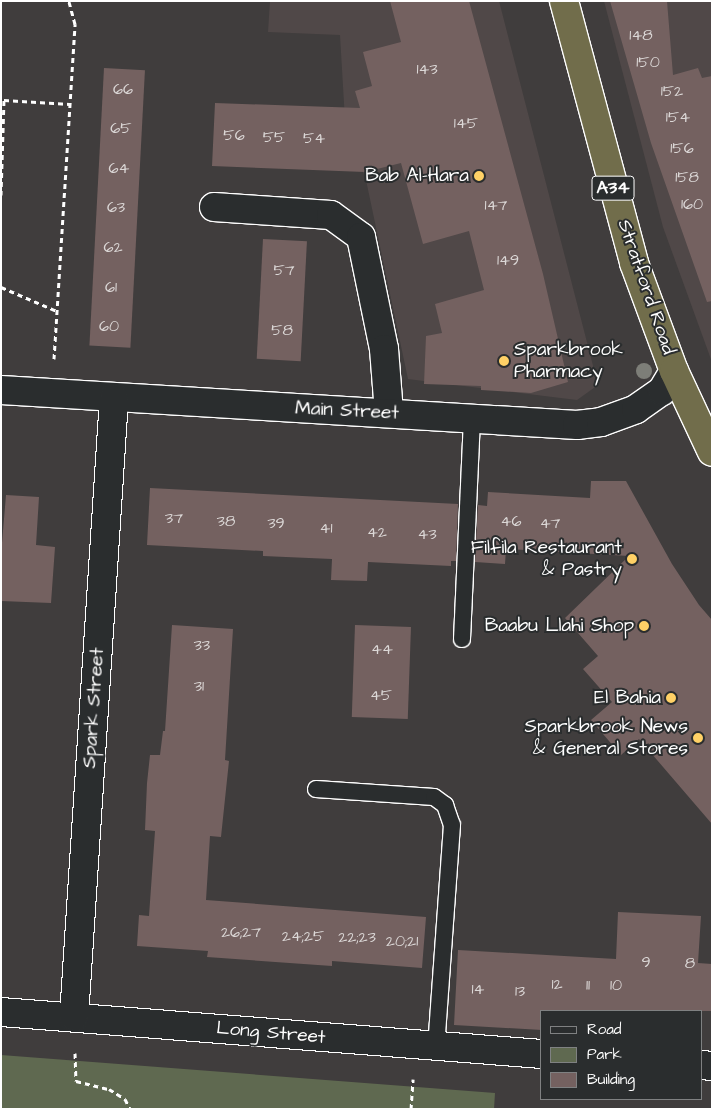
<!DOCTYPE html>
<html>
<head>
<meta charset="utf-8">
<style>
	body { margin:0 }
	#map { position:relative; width:713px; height:1110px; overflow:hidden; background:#403d3d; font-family:"Architects Daughter",sans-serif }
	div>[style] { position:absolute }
	.built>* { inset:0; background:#504848 }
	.green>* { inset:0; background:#5f6950 }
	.building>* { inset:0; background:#746160; transform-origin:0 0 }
	.path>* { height:3px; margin-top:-1.5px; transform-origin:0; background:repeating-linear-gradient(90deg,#fff 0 5px,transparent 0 9px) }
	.roads { filter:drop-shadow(1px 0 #fff) drop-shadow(-1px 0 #fff) drop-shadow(0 1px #fff) drop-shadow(0 -1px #fff) }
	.lane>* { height:16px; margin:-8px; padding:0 8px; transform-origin:8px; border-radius:8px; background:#2a2d2e }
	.street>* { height:28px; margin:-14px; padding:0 14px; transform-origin:14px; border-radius:14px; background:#2a2d2e }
	.highway>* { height:28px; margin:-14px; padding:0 14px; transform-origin:14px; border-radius:14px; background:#716d4b }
	.trees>* { width:16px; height:16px; margin:-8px; border-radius:50%; background:#7d7e78 }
	.dots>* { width:14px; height:14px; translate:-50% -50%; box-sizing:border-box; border:2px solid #2a2d2e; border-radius:50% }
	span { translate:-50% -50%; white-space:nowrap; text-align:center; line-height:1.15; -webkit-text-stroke:4px #2a2d2e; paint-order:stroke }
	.number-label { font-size:16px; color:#dcd8d7 }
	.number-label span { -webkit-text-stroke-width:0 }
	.shield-label span { padding:1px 4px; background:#2a2d2e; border:1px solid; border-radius:4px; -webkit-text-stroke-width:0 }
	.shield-label { font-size:18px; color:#fff; font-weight:700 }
	.poi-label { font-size:19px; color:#fff }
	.right { translate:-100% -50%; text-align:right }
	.left { translate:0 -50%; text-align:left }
	.street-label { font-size:19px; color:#fff }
	.frame { position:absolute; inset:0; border:2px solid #fff; pointer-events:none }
	.legend { position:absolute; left:540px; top:1010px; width:162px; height:90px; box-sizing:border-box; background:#2a2d2e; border:1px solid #7f8182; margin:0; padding:6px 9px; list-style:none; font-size:15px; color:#fff }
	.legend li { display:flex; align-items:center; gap:10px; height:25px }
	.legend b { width:25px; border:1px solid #7f8182 }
</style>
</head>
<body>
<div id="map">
	<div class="built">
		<div style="clip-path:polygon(270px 1px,499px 1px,598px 385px,577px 400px,408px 379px,366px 180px,345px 120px,340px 35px,268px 32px)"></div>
		<div style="clip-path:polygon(604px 1px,712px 1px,712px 362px,663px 227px)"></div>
	</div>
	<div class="green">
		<div style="clip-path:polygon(1px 1055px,495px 1093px,494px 1109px,1px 1109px)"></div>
	</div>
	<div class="building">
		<div style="clip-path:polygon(390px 1px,469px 1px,543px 274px,568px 382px,531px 393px,481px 390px,481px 386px,424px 384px,426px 336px,442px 333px,435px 304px,484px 290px,469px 231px,423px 244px,401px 163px,365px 172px,212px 166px,215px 103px,360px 108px,355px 91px,372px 86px,363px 52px,401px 42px)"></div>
		<div style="clip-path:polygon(610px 1px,667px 1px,673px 75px,698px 68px,702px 78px,712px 76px,712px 301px,707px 302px,651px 143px)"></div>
		<div style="left:104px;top:68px;width:41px;height:278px;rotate:3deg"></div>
		<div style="left:263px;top:239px;width:44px;height:120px;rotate:3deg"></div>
		<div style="clip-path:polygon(591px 481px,626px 481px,672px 564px,699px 605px,712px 620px,712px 824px,639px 739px,621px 755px,591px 720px,612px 702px,583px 669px,598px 656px,565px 618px,629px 556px,506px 549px,505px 564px,475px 562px,478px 505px,487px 506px,488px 492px,590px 498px)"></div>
		<div style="clip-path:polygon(150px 488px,458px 504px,456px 561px,451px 561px,451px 566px,368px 562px,367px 581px,331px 580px,332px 559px,263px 556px,263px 551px,147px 545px)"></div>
		<div style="clip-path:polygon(6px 495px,39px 497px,36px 545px,55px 547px,51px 603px,1px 601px,1px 555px)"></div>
		<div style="clip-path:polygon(172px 625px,233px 629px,225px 760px,229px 761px,221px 837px,210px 836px,206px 900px,426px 917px,422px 968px,332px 961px,332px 966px,207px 957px,208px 951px,137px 946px,139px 915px,149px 916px,155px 831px,145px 830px,147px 783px,150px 755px,160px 755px,163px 731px,165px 731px)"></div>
		<div style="left:355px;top:625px;width:56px;height:92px;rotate:2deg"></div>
		<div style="clip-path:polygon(618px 912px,701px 916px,698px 963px,712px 964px,712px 1011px,542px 1011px,542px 1030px,454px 1025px,458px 950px,616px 959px)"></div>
	</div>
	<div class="path">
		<div style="left:1px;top:195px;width:95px;rotate:-88.2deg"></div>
		<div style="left:4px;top:100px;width:66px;rotate:3.5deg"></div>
		<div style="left:1px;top:287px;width:61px;rotate:23.2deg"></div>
		<div style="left:54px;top:359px;width:336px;rotate:-86.4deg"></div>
		<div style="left:75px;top:24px;width:24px;rotate:-105deg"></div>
		<div style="left:75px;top:1053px;width:28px;rotate:88deg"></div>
		<div style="left:76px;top:1081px;width:34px;rotate:14deg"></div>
		<div style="left:109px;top:1089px;width:19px;rotate:32deg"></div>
		<div style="left:125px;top:1099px;width:11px;rotate:63deg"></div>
		<div style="left:411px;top:1109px;width:30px;rotate:-86deg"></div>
	</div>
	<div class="roads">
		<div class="lane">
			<div style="left:462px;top:639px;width:221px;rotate:-87.4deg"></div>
			<div style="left:316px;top:789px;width:118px;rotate:3.9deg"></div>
			<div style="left:434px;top:797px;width:14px;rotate:36deg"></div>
			<div style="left:445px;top:805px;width:21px;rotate:71deg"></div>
			<div style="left:452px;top:825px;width:222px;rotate:94.1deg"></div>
		</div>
		<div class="street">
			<div style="left:214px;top:207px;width:117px;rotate:3.9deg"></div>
			<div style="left:331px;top:215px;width:37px;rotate:36deg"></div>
			<div style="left:361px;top:237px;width:114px;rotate:78.4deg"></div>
			<div style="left:384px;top:349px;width:64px;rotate:85.5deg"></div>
			<div style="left:1px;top:390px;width:577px;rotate:3.48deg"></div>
			<div style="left:577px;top:425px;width:24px;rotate:-7deg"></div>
			<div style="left:601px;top:422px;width:37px;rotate:-20deg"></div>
			<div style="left:636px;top:409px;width:32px;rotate:-35deg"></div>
			<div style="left:662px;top:391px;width:23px;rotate:-59deg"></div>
			<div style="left:1px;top:1012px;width:543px;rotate:4.44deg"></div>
			<div style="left:74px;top:1017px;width:620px;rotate:-86.3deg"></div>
			<div style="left:702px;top:1065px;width:10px;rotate:6deg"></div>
		</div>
		<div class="highway">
			<div style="left:564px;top:1px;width:271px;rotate:75deg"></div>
			<div style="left:634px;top:263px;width:115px;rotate:69.7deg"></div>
			<div style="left:674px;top:371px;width:89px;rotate:64.9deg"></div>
		</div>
	</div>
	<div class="trees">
		<div style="left:644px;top:371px"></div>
	</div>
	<div class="dots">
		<div style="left:479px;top:176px;background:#ffd166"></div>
		<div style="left:504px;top:361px;background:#ffd166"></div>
		<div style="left:632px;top:559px;background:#ffd166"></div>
		<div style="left:644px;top:626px;background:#ffd166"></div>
		<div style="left:671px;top:698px;background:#ffd166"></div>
		<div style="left:698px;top:738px;background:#ffd166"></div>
	</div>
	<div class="number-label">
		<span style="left:641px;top:35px">148</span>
		<span style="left:648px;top:62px">150</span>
		<span style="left:427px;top:69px">143</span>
		<span style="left:123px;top:89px">66</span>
		<span style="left:672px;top:91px">152</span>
		<span style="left:678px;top:117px">154</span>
		<span style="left:466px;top:123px">145</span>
		<span style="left:121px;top:128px">65</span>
		<span style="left:234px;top:135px">56</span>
		<span style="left:274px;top:137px">55</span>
		<span style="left:314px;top:138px">54</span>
		<span style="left:682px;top:148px">156</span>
		<span style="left:119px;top:168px">64</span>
		<span style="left:687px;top:177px">158</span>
		<span style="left:692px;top:204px">160</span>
		<span style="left:496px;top:205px">147</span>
		<span style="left:116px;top:207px">63</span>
		<span style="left:113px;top:247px">62</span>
		<span style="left:508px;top:260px">149</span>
		<span style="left:284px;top:270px">57</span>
		<span style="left:111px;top:287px">61</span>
		<span style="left:109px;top:326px">60</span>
		<span style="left:282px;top:330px">58</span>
		<span style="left:174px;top:518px">37</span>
		<span style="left:226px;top:521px">38</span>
		<span style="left:511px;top:521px">46</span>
		<span style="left:276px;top:523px">39</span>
		<span style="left:550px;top:523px">47</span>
		<span style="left:326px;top:528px">41</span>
		<span style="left:377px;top:532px">42</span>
		<span style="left:427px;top:534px">43</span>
		<span style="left:202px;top:645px">33</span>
		<span style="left:382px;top:649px">44</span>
		<span style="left:199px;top:686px">31</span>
		<span style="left:381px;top:695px">45</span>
		<span style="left:241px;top:932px">26;27</span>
		<span style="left:303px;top:936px">24;25</span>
		<span style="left:357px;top:937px">22;23</span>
		<span style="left:402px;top:941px">20;21</span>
		<span style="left:646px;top:962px">9</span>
		<span style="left:690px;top:963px">8</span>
		<span style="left:557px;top:984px">12</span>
		<span style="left:588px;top:985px">11</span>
		<span style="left:616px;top:985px">10</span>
		<span style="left:478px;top:989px">14</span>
		<span style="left:520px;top:991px">13</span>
	</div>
	<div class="shield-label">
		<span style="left:613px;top:188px">A34</span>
	</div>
	<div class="poi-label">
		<span class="right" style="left:469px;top:176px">Bab Al-Hara</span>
		<span class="left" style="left:514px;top:361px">Sparkbrook<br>Pharmacy</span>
		<span class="right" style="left:622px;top:559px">Filfila Restaurant<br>&amp; Pastry</span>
		<span class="right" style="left:634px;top:626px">Baabu Llahi Shop</span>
		<span class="right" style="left:661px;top:698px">El Bahia</span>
		<span class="right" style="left:688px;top:738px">Sparkbrook News<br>&amp; General Stores</span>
	</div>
	<div class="street-label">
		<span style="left:646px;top:287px;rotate:71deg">Stratford Road</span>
		<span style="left:347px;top:411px;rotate:3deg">Main Street</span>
		<span style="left:94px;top:708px;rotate:-86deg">Spark Street</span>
		<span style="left:271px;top:1033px;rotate:5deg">Long Street</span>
	</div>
	<div class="frame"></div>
	<ul class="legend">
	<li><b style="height:6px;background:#2a2d2e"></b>Road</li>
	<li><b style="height:14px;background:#5f6950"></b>Park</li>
	<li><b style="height:14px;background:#746160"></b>Building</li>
	</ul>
</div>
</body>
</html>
